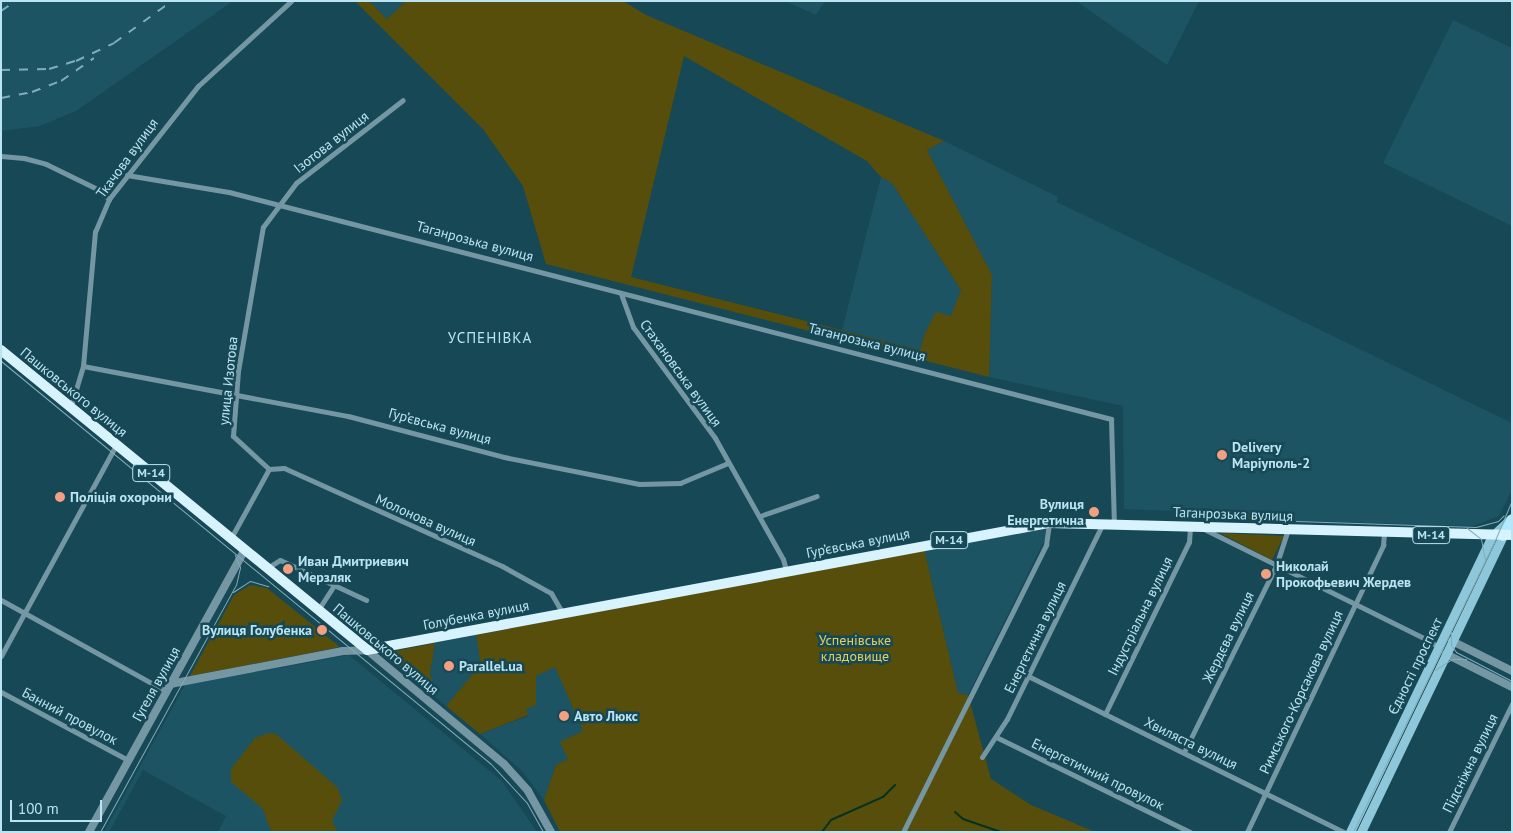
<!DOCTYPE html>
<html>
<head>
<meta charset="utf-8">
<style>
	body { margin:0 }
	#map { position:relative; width:1513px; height:833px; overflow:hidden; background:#174855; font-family:"PT Sans",sans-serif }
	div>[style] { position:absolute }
	.built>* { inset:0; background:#1c5463 }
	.green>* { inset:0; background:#584e0c }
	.stream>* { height:2px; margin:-1px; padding:0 1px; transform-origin:1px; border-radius:1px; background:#02331f }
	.minor>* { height:5px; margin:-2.5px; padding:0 2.5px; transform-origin:2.5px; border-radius:2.5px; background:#7497a3 }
	.tertiary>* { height:8px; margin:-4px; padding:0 4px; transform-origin:4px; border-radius:4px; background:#7497a3 }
	.secondary>* { height:9px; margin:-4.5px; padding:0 4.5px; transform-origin:4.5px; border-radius:4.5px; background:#8fc7da }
	.primary>* { height:10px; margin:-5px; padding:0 5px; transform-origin:5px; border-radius:5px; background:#b0eafd }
	.trunk>* { height:10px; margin:-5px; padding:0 5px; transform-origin:5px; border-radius:5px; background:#d7f4fe }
	.tram>* { height:1px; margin:-0.5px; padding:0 0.5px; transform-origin:0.5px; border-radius:0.5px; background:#81adbb }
	.rail>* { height:2px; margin-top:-1px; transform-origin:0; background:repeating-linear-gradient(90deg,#81adbb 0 9px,transparent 0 18px) }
	.dots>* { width:14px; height:14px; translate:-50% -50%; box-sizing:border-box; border:2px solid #174855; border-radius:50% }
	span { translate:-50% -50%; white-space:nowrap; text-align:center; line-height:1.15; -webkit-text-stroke:5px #174855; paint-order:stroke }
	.shield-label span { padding:1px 4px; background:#174855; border:1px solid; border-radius:4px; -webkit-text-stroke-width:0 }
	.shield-label { font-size:12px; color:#bbe4f2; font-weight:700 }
	.street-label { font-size:14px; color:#bbe4f2 }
	.poi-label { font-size:14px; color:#bbe4f2; font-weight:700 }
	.left { translate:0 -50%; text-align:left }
	.right { translate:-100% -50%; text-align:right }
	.park-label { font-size:14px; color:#e2cf5f }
	.neighbourhood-label { font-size:15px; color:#bbe4f2; letter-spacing:1px }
	.frame { position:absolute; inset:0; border:2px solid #bbe4f2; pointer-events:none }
	.scale { position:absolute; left:10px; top:800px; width:92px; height:22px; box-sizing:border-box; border:2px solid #bbe4f2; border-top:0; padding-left:6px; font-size:15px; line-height:18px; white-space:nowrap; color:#bbe4f2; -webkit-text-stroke:4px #174855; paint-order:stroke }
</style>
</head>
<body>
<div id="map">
	<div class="built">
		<div style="clip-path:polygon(1px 1px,233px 1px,76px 111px,40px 126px,1px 131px)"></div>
		<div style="clip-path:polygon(369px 1px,406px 1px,387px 19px)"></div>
		<div style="clip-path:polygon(785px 1px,825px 1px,816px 15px)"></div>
		<div style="clip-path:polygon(1076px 1px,1199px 1px,1167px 65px)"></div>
		<div style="clip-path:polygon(1453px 20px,1512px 48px,1512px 226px,1383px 163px)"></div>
		<div style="clip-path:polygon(944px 141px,1058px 197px,1057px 202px,1512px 423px,1512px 490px,1499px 516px,1473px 526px,1258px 520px,1258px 516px,1192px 513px,1179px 504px,1175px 511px,1124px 509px,1123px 406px,989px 377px,992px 275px,927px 150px)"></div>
		<div style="clip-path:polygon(881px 177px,892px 183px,961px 290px,951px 317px,936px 313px,925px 333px,920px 350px,842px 330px)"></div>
		<div style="clip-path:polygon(1052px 525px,968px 695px,958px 693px,924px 549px)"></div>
		<div style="clip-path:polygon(476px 635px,481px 659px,472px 675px,446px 706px,430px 693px,433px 689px,430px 674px,435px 643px)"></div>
		<div style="clip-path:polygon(349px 655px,502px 781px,537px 832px,218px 832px,226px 816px,143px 770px,109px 832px,104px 832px,185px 685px)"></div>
		<div style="clip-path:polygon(555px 666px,583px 731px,568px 759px,556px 765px,544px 800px,522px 771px,480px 734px,528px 716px,525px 709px,536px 705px,536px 676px)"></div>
	</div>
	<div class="green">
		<div style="clip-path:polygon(evenodd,355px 1px,369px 1px,387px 19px,406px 1px,623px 1px,646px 15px,944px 141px,927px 150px,992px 275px,989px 377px,546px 264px,523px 186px,483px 129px,355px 1px,684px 56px,867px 161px,881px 177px,892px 183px,961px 290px,951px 316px,936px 312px,925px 333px,920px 350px,631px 277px,684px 56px)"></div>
		<div style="clip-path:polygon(1178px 504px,1192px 513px,1259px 516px,1258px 520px,1175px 511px)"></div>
		<div style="clip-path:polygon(1220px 533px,1284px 536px,1272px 560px)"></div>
		<div style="clip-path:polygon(924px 549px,958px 693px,968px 695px,991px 779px,1031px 805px,1095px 832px,560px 832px,544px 800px,556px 765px,568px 759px,560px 742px,583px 731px,555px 667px,536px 676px,536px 705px,526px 709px,528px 715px,480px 734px,446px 706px,472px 675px,480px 659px,476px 635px)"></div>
		<div style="clip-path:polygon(250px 585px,267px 588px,340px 647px,190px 676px,234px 595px)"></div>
		<div style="clip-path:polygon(435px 643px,430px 674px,434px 689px,430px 693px,395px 664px,392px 657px,395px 651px)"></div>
		<div style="clip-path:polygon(269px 733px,276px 734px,337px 787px,342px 800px,332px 821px,338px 832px,271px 832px,263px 809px,231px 782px,231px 769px,255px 738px)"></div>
	</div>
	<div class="stream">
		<div style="left:955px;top:812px;width:11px;rotate:41deg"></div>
		<div style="left:963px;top:819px;width:40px;rotate:18.9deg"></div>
		<div style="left:822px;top:832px;width:15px;rotate:-53deg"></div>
		<div style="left:831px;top:820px;width:57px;rotate:-23.9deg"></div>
		<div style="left:883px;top:797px;width:17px;rotate:-45deg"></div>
	</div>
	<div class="minor">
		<div style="left:1px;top:156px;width:23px;rotate:5deg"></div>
		<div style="left:24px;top:158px;width:23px;rotate:15deg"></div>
		<div style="left:46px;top:164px;width:57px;rotate:26.1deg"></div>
		<div style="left:97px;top:189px;width:16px;rotate:40deg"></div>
		<div style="left:127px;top:175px;width:103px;rotate:9.5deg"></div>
		<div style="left:229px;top:192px;width:911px;rotate:14.43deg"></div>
		<div style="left:1111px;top:419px;width:105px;rotate:88.4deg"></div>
		<div style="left:621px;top:294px;width:35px;rotate:70deg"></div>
		<div style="left:633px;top:327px;width:138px;rotate:53.5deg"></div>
		<div style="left:715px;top:438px;width:139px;rotate:60.7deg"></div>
		<div style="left:783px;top:559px;width:11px;rotate:75deg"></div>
		<div style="left:83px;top:366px;width:270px;rotate:10.7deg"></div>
		<div style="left:348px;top:416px;width:161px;rotate:14.7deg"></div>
		<div style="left:504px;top:457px;width:138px;rotate:11.3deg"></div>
		<div style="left:639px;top:484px;width:41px;rotate:-1.4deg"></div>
		<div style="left:680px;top:483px;width:52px;rotate:-22.6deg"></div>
		<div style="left:71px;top:406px;width:42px;rotate:-73.3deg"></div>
		<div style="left:83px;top:366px;width:135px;rotate:-84.9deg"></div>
		<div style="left:95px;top:232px;width:36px;rotate:-67deg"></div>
		<div style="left:109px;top:199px;width:144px;rotate:-51.8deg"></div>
		<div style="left:198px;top:86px;width:126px;rotate:-42.4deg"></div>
		<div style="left:269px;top:469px;width:49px;rotate:-137.5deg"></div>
		<div style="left:233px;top:436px;width:65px;rotate:-85.6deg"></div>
		<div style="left:238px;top:371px;width:146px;rotate:-80.2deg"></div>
		<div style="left:263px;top:227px;width:55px;rotate:-53.1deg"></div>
		<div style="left:296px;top:183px;width:135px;rotate:-37.8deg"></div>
		<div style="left:269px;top:469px;width:15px;rotate:-4deg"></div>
		<div style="left:284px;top:468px;width:239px;rotate:24.2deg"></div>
		<div style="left:502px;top:566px;width:56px;rotate:28.9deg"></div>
		<div style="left:551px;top:593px;width:22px;rotate:60deg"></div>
		<div style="left:760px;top:516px;width:60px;rotate:-19.3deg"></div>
		<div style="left:1204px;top:529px;width:252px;rotate:26.4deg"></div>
		<div style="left:1430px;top:641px;width:11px;rotate:38deg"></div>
		<div style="left:231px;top:538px;width:79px;rotate:-61.2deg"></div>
		<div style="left:267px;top:568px;width:15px;rotate:-32deg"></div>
		<div style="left:280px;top:560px;width:95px;rotate:24.9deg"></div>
		<div style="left:1px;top:600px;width:188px;rotate:28.9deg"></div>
		<div style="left:318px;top:610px;width:30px;rotate:-57deg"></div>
		<div style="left:1px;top:656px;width:240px;rotate:-61.4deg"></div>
		<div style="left:1028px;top:676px;width:352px;rotate:26.3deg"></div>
		<div style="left:1px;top:692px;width:144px;rotate:28.2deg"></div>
		<div style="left:1105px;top:714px;width:191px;rotate:-64deg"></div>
		<div style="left:1189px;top:542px;width:15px;rotate:-86deg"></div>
		<div style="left:996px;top:737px;width:216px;rotate:26.1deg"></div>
		<div style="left:1184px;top:752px;width:208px;rotate:-63.7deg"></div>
		<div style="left:1276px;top:566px;width:38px;rotate:-72deg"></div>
		<div style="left:982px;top:757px;width:45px;rotate:-56.7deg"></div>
		<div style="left:1007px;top:719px;width:216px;rotate:-63.9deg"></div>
		<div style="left:903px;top:832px;width:321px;rotate:-63.5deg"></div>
		<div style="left:1046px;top:545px;width:22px;rotate:-82deg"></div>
		<div style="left:1247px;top:832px;width:318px;rotate:-64.6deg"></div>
		<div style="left:1383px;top:545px;width:11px;rotate:-85deg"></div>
		<div style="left:1449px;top:832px;width:143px;rotate:-63.8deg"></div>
	</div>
	<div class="tertiary">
		<div style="left:1452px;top:641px;width:67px;rotate:26.6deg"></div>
		<div style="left:1446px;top:654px;width:74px;rotate:26.6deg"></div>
		<div style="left:170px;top:684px;width:176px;rotate:-10.8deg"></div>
		<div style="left:343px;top:651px;width:24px;rotate:-2deg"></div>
		<div style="left:367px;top:650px;width:178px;rotate:39.8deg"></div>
		<div style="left:504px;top:764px;width:36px;rotate:48deg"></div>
		<div style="left:528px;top:791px;width:47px;rotate:60.7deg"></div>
		<div style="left:89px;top:832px;width:323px;rotate:-61.1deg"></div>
	</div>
	<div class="secondary">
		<div style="left:1350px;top:832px;width:328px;rotate:-64.4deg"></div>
		<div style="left:1492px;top:536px;width:25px;rotate:-43deg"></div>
		<div style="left:1361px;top:832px;width:328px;rotate:-64.4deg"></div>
	</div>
	<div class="primary">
		<div style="left:1503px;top:536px;width:19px;rotate:-62deg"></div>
	</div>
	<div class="trunk">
		<div style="left:1px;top:350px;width:473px;rotate:39.3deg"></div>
		<div style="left:367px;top:650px;width:694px;rotate:-10.55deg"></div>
		<div style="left:1049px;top:523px;width:463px;rotate:1.5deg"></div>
	</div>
	<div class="tram">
		<div style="left:1px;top:361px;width:634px;rotate:39.44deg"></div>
		<div style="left:491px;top:764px;width:53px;rotate:47.3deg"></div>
		<div style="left:527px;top:803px;width:33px;rotate:61deg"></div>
		<div style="left:1296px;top:521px;width:180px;rotate:1.9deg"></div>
		<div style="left:1476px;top:527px;width:23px;rotate:-15deg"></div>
		<div style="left:1498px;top:521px;width:8px;rotate:-45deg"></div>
		<div style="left:1467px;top:528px;width:18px;rotate:38deg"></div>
		<div style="left:1481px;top:539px;width:21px;rotate:79deg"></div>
		<div style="left:233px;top:592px;width:20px;rotate:-33deg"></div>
		<div style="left:250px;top:581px;width:19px;rotate:16deg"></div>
		<div style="left:1451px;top:632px;width:13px;rotate:90deg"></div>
		<div style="left:1451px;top:645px;width:9px;rotate:54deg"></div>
		<div style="left:1456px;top:652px;width:63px;rotate:27.4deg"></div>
		<div style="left:1435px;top:670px;width:20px;rotate:-33deg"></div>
		<div style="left:1452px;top:659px;width:14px"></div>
		<div style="left:100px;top:832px;width:282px;rotate:-61.2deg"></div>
		<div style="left:236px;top:585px;width:18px;rotate:-77deg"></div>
		<div style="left:240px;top:567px;width:13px;rotate:-113deg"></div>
		<div style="left:1353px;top:832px;width:319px;rotate:-64deg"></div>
		<div style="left:1493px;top:545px;width:49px;rotate:-67.1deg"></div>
	</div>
	<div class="rail">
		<div style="left:1px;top:11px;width:18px;rotate:-34deg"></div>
		<div style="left:1px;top:70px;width:48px;rotate:-1.2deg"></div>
		<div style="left:49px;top:69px;width:28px;rotate:-17deg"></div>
		<div style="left:76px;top:61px;width:42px;rotate:-25.3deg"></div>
		<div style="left:114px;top:43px;width:72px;rotate:-35.9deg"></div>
		<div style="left:1px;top:98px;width:32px;rotate:-11deg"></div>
		<div style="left:32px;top:92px;width:31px;rotate:-21deg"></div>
		<div style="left:61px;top:81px;width:40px;rotate:-34.9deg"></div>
	</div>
	<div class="dots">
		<div style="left:1222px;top:455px;background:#f39f82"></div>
		<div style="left:60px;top:497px;background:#f39f82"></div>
		<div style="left:1094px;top:512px;background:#f39f82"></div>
		<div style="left:288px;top:569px;background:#f39f82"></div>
		<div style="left:1266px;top:574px;background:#f39f82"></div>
		<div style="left:322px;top:630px;background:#f39f82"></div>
		<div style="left:449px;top:666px;background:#f39f82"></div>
		<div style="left:564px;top:716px;background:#f39f82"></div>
	</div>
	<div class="shield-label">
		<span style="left:151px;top:473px">М-14</span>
		<span style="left:1431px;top:535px">М-14</span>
		<span style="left:949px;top:540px">М-14</span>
	</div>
	<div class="street-label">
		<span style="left:331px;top:142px;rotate:-38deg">Ізотова вулиця</span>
		<span style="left:127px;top:158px;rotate:-54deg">Ткачова вулиця</span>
		<span style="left:475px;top:241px;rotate:15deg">Таганрозька вулиця</span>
		<span style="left:867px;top:342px;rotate:14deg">Таганрозька вулиця</span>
		<span style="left:681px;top:373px;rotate:54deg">Стахановська вулиця</span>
		<span style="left:228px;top:381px;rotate:-84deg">улица Изотова</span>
		<span style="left:74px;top:392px;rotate:39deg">Пашковського вулиця</span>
		<span style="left:440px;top:426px;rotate:15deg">Гур’євська вулиця</span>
		<span style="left:1233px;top:514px;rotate:2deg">Таганрозька вулиця</span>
		<span style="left:426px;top:520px;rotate:24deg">Молонова вулиця</span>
		<span style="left:858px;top:543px;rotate:-11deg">Гур’євська вулиця</span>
		<span style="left:476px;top:615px;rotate:-11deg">Голубенка вулиця</span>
		<span style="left:1140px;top:616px;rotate:-64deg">Індустріальна вулиця</span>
		<span style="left:1035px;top:637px;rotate:-64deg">Енергетична вулиця</span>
		<span style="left:1228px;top:637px;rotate:-64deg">Жердєва вулиця</span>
		<span style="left:386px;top:649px;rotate:40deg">Пашковського вулиця</span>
		<span style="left:1415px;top:666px;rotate:-64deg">Єдності проспект</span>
		<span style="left:156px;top:684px;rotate:-61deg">Гугеля вулиця</span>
		<span style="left:1301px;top:692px;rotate:-65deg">Римського-Корсакова вулиця</span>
		<span style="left:70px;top:716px;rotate:28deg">Банний провулок</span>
		<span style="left:1191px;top:743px;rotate:26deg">Хвиляста вулиця</span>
		<span style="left:1470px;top:763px;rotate:-64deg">Підсніжна вулиця</span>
		<span style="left:1098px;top:774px;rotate:26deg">Енергетичний провулок</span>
	</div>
	<div class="poi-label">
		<span class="left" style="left:1232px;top:455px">Delivery<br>Марiуполь-2</span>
		<span class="left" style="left:70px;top:497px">Поліція охорони</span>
		<span class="right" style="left:1084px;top:512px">Вулиця<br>Енергетична</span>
		<span class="left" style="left:298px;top:569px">Иван Дмитриевич<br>Мерзляк</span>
		<span class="left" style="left:1276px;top:574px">Николай<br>Прокофьевич Жердев</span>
		<span class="right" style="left:312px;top:630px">Вулиця Голубенка</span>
		<span class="left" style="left:459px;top:666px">Parallel.ua</span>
		<span class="left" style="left:574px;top:716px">Авто Люкс</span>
	</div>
	<div class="park-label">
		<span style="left:855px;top:648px">Успенівське<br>кладовище</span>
	</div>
	<div class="neighbourhood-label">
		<span style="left:490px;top:338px">УСПЕНІВКА</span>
	</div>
	<div class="frame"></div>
	<div class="scale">100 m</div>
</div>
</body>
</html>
